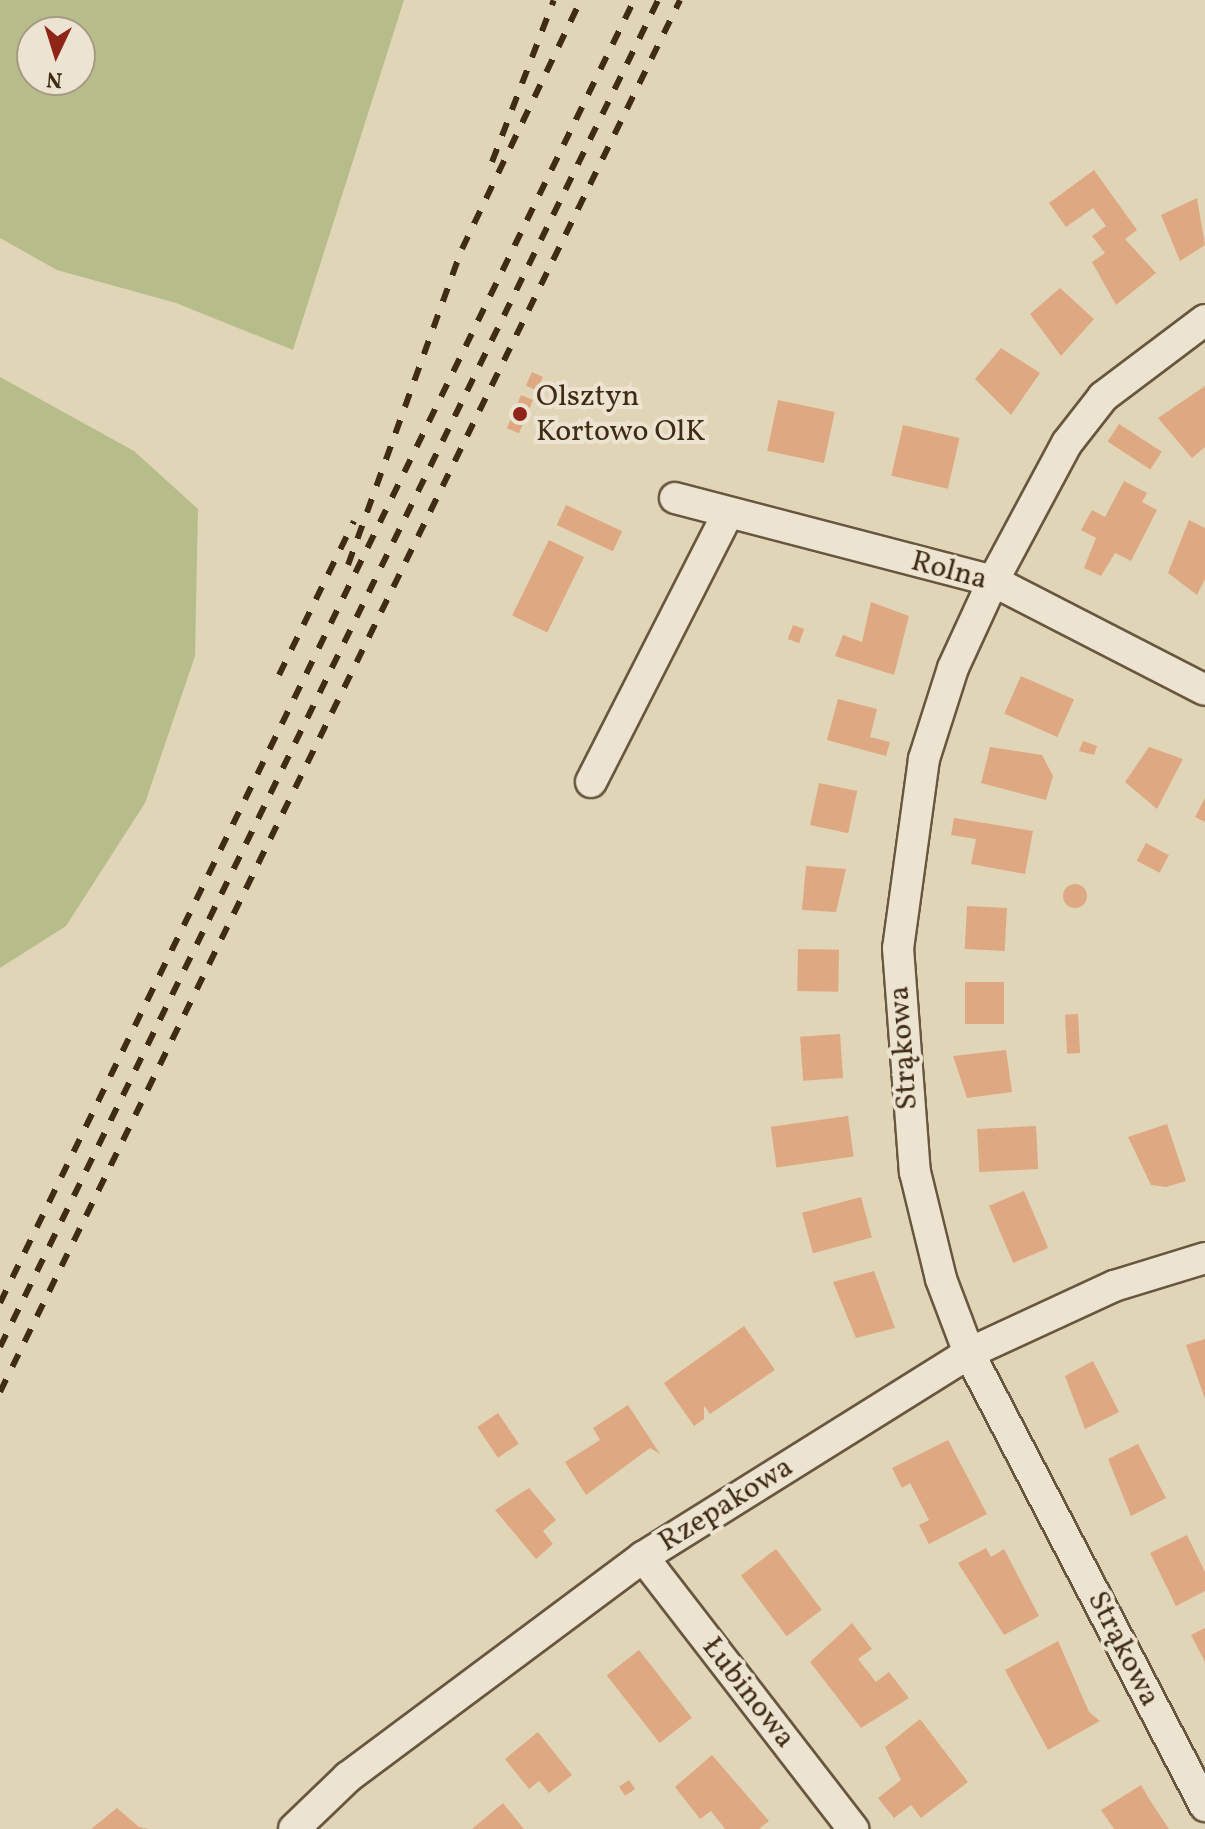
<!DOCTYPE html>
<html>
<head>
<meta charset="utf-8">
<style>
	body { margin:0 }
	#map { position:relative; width:1205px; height:1829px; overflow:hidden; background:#e1d5b8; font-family:Vollkorn,serif }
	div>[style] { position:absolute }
	.green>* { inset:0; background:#b7bc8b }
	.building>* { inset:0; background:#dea883; transform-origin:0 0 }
	.round { border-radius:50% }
	.roads { filter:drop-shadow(2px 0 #68563e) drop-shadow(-2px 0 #68563e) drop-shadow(0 2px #68563e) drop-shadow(0 -2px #68563e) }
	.minor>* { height:30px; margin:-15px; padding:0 15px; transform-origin:15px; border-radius:15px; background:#ece4d1 }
	.rail>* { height:6px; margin-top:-3px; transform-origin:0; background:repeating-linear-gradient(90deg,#402c15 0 14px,transparent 0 28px) }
	.dots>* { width:22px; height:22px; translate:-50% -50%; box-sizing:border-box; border:4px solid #ece4d1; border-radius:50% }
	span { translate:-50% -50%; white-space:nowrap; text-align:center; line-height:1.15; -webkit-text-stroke:8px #ece4d1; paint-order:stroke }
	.poi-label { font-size:30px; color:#402c15 }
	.left { translate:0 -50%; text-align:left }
	.street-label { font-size:30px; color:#402c15 }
	.north { position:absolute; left:16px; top:16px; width:80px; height:80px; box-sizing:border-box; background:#ece4d1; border:2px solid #a79a86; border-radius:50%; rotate:184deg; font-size:22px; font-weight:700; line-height:32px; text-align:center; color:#402c15 }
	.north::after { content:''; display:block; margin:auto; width:28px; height:36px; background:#8f2418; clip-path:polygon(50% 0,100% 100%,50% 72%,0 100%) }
</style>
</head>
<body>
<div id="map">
	<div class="green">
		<div style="clip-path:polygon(evenodd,0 0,404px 0,293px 350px,176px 303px,57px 270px,0 238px,0 0,80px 32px,80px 80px,32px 80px,32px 32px,80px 32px)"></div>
		<div style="clip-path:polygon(0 377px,134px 451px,198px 509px,195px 656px,145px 803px,66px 926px,0 968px)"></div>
	</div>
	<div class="building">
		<div style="clip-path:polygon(1094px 170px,1137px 230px,1125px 239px,1156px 273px,1116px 305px,1092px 262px,1105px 253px,1092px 236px,1106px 226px,1093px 208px,1066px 227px,1049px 203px)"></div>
		<div style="clip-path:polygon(1197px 198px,1205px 245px,1180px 261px,1161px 215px)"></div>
		<div style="clip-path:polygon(1060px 288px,1094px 319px,1061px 356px,1030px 314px)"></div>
		<div style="clip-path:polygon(1001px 348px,1040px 373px,1011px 415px,975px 379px)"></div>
		<div style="left:532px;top:372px;width:12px;height:15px;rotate:24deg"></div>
		<div style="clip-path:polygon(1205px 386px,1205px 447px,1192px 458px,1158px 418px)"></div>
		<div style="left:521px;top:395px;width:13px;height:36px;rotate:23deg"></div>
		<div style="left:778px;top:400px;width:58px;height:52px;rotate:12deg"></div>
		<div style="left:1119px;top:424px;width:51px;height:21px;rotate:33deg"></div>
		<div style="left:903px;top:425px;width:58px;height:52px;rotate:13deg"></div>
		<div style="clip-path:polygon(1124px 481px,1147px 493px,1142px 502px,1157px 510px,1131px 561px,1115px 553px,1101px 576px,1084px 568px,1096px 538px,1081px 530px,1092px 510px,1105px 517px)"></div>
		<div style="left:566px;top:505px;width:62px;height:22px;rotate:25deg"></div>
		<div style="clip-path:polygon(1189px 520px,1205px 528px,1205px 579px,1197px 595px,1168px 573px)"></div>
		<div style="left:549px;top:540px;width:39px;height:84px;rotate:26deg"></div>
		<div style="clip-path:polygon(871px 602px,909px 616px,894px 675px,835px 656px,843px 635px,862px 642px)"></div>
		<div style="left:793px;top:625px;width:12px;height:15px;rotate:20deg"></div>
		<div style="left:1021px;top:676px;width:58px;height:41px;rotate:24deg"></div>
		<div style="clip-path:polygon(838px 699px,877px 709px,870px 737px,890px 742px,886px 756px,827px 740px)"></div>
		<div style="clip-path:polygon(1083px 741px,1097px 746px,1094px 755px,1079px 751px)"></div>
		<div style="clip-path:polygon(990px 747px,1042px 755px,1053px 776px,1046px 800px,981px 783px)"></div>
		<div style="clip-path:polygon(1149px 747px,1183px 759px,1157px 809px,1125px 782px)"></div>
		<div style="left:819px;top:783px;width:39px;height:43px;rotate:12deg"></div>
		<div style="clip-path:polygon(1205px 798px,1205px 822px,1195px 817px)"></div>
		<div style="clip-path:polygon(954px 818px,1033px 831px,1025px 874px,971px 864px,976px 839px,951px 835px)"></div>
		<div style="left:1146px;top:843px;width:26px;height:20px;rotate:28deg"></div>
		<div style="clip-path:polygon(806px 866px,846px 869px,836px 912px,802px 910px)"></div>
		<div class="round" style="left:1063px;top:884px;width:24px;height:24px"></div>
		<div style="left:967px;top:906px;width:40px;height:43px;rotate:3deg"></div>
		<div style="left:798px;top:949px;width:41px;height:42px;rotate:1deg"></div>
		<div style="left:965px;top:982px;width:39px;height:42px"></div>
		<div style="left:1078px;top:1014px;width:39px;height:13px;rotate:87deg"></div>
		<div style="left:840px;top:1034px;width:44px;height:40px;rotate:86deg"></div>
		<div style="clip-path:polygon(1006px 1050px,1012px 1092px,967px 1098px,953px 1056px)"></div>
		<div style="left:848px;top:1116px;width:41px;height:78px;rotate:82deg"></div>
		<div style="clip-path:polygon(1167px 1124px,1186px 1181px,1166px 1187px,1151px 1185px,1128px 1137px)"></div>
		<div style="left:1036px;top:1126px;width:43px;height:59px;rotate:87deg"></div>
		<div style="left:1024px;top:1191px;width:62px;height:38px;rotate:67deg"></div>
		<div style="left:861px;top:1197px;width:42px;height:61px;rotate:75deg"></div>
		<div style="clip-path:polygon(874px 1271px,895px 1328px,856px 1338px,833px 1282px)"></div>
		<div style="clip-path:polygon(744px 1326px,775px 1370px,710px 1414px,704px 1406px,704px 1419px,694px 1426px,664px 1383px)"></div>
		<div style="clip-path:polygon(1205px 1339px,1205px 1399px,1186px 1345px)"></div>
		<div style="clip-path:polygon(1093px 1361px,1119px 1412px,1085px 1429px,1065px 1376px)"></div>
		<div style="clip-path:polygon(628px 1405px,660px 1454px,650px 1448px,586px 1495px,565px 1462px,600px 1440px,593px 1428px)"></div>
		<div style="left:498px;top:1413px;width:37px;height:25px;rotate:56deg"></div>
		<div style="clip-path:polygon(948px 1440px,987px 1514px,929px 1544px,919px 1525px,929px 1520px,910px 1483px,902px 1488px,892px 1468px)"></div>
		<div style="clip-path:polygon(1138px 1444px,1166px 1498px,1131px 1516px,1108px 1459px)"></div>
		<div style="clip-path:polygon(529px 1488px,556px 1520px,543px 1531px,553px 1544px,536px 1559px,495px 1510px)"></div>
		<div style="clip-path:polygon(1187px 1535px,1205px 1572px,1205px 1591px,1176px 1606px,1150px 1553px)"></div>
		<div style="clip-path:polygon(986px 1548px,991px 1557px,1004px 1549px,1039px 1616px,1004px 1635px,958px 1563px)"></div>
		<div style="left:776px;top:1549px;width:76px;height:44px;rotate:53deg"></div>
		<div style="clip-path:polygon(852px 1623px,872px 1649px,858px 1659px,876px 1682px,889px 1672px,909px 1698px,861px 1728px,810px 1662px)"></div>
		<div style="clip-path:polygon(1205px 1628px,1205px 1662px,1191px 1635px)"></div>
		<div style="clip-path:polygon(1058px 1641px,1089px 1712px,1100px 1721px,1048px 1750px,1005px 1670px)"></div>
		<div style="left:639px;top:1650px;width:86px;height:41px;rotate:52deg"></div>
		<div style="clip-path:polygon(920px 1719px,968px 1782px,921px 1818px,911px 1805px,894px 1818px,878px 1798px,901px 1780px,885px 1747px)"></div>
		<div style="clip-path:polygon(538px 1732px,572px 1775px,549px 1793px,539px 1781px,529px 1789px,505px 1759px)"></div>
		<div style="clip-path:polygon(712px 1755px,769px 1821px,759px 1829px,725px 1829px,711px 1811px,700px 1819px,675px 1787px)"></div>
		<div style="left:629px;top:1780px;width:11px;height:12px;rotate:56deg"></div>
		<div style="clip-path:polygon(1141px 1785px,1151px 1802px,1169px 1829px,1114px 1829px,1101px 1810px)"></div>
		<div style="clip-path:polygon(503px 1803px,524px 1829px,472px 1829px)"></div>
		<div style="clip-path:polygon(117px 1808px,139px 1827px,149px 1829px,91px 1829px)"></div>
	</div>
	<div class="roads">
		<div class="minor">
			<div style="left:1205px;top:320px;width:128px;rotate:143deg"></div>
			<div style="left:1103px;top:397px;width:58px;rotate:128deg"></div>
			<div style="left:1067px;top:443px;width:157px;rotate:118.2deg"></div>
			<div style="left:993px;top:581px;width:96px;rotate:114.7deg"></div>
			<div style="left:953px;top:668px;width:96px;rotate:107.7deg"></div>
			<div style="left:924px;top:759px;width:191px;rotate:97.8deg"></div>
			<div style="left:898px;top:948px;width:225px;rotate:85.7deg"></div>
			<div style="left:915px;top:1172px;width:110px;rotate:76.3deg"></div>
			<div style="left:941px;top:1279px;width:79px;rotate:69.3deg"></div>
			<div style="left:969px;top:1353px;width:511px;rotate:62.48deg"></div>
			<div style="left:675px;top:498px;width:329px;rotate:14.6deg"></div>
			<div style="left:993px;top:581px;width:238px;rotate:27.2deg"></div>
			<div style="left:591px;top:782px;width:300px;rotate:-63deg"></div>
			<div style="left:643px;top:1557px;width:344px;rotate:52.3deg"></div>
			<div style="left:294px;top:1829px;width:75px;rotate:-43.9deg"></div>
			<div style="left:348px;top:1777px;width:368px;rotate:-36.7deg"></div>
			<div style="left:643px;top:1557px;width:385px;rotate:-32deg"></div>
			<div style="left:969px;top:1353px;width:160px;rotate:-24.8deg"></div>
			<div style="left:1114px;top:1286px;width:95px;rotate:-17.1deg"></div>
		</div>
	</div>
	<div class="rail">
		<div style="left:492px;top:162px;width:173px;rotate:-69.1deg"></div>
		<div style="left:348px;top:565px;width:336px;rotate:-70.2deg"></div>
		<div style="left:462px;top:249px;width:276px;rotate:-64.5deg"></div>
		<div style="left:279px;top:675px;width:171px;rotate:-64deg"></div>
		<div style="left:0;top:1303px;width:1449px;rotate:-64.05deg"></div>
		<div style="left:0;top:1347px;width:1499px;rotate:-63.96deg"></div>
		<div style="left:0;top:1392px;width:1549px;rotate:-63.96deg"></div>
	</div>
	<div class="dots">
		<div style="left:520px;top:414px;background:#8f2418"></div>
	</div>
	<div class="poi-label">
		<span class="left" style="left:536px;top:414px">Olsztyn<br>Kortowo OlK</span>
	</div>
	<div class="street-label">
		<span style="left:949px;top:571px;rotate:15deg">Rolna</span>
		<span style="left:904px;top:1048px;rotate:-94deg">Strąkowa</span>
		<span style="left:726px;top:1505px;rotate:-32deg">Rzepakowa</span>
		<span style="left:1123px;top:1649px;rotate:63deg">Strąkowa</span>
		<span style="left:748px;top:1693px;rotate:52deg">Łubinowa</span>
	</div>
	<div class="north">N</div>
</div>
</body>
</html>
